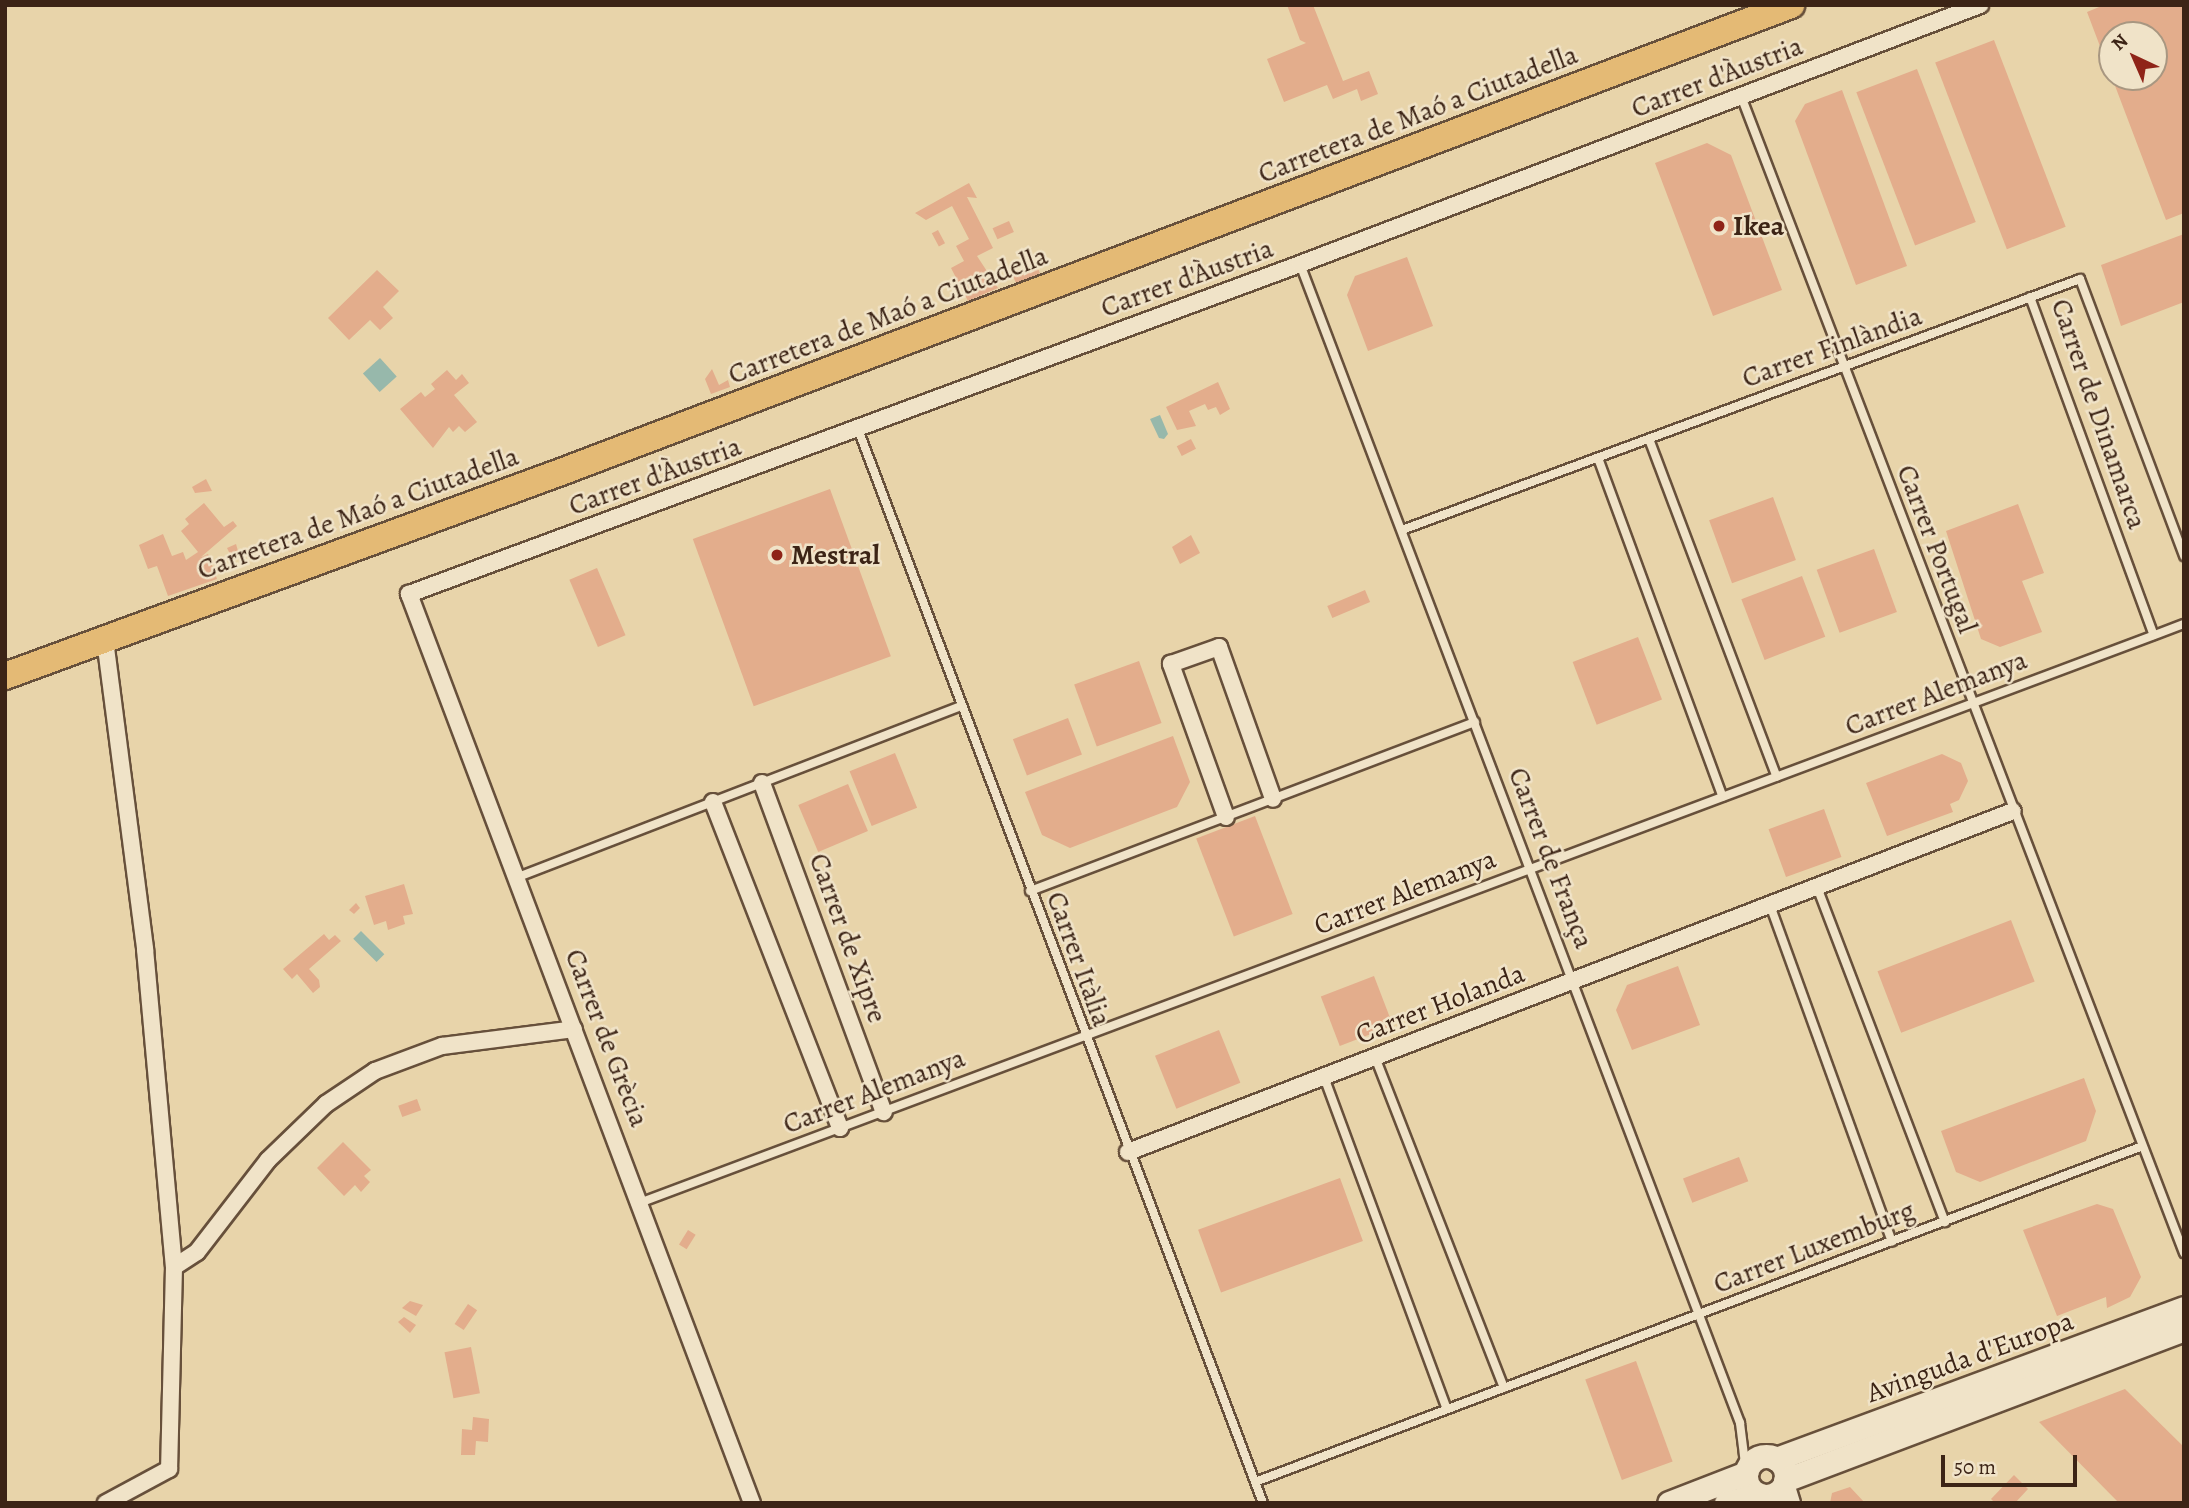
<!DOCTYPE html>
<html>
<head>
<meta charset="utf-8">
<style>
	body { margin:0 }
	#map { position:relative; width:2189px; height:1508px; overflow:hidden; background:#e8d4aa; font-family:Alegreya,serif }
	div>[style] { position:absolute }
	.water>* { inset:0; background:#97b8ab; transform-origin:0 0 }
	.building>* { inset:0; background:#e3ad8c; transform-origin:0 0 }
	.roads { filter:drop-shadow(2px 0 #67503b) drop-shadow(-2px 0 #67503b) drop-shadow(0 2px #67503b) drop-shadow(0 -2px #67503b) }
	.lane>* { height:8px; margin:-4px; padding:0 4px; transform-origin:4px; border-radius:4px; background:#f0e3c8 }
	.street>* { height:16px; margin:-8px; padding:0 8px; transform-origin:8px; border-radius:8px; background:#f0e3c8 }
	.secondary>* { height:23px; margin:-11.5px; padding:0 11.5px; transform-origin:11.5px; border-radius:11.5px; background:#f0e3c8 }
	.secondary>.ring { margin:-11.5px; padding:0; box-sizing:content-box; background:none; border:23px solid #f0e3c8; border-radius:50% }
	.primary>* { height:26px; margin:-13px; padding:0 13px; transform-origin:13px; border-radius:13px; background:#e4ba75 }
	.dots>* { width:19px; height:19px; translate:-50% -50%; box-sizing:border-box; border:4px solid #f0e3c8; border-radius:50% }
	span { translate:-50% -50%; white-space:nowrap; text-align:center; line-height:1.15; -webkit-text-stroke:5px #f0e3c8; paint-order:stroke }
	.street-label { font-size:28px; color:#3c2416 }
	.poi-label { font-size:28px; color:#3c2416; font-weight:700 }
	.left { translate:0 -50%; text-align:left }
	.frame { position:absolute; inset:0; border:7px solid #3c2416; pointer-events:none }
	.north { position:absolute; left:2098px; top:21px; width:70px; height:70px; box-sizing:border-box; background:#f0e3c8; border:2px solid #a89781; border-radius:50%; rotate:316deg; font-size:19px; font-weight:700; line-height:28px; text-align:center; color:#3c2416 }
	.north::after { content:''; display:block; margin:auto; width:24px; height:32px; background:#8f2418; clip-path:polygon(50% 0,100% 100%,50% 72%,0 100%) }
	.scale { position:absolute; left:1941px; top:1455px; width:136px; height:32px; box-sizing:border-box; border:4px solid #3c2416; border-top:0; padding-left:9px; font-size:21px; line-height:24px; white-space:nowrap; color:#3c2416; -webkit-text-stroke:5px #f0e3c8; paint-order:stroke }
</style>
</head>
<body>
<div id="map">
	<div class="water">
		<div style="left:380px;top:358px;width:25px;height:23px;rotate:48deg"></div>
		<div style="clip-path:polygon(1160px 415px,1168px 434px,1164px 439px,1159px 438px,1150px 419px)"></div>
		<div style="left:361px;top:931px;width:33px;height:11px;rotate:45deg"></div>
	</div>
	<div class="building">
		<div style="clip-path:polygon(1287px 5px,1313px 5px,1343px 81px,1369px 71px,1378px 94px,1361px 101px,1357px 89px,1333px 99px,1327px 85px,1284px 102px,1267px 59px,1306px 43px,1300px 40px)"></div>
		<div style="clip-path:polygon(evenodd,2104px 5px,2184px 5px,2184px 213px,2166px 220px,2087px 12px,2104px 5px,2112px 35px,2154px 35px,2154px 77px,2112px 77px,2112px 35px)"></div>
		<div style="left:1994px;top:40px;width:200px;height:63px;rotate:69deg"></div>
		<div style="left:1917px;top:69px;width:164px;height:65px;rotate:69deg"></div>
		<div style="clip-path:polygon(1842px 90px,1907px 266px,1856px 285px,1795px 121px,1805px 104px)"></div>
		<div style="clip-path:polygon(1707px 143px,1731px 155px,1782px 290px,1713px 316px,1655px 163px)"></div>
		<div style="clip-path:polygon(969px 183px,977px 198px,967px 197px,993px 248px,977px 256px,998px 288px,968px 301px,951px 268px,964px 261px,956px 246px,969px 239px,952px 206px,926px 220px,915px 213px)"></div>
		<div style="left:1009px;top:221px;width:12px;height:18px;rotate:66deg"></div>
		<div style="left:938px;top:230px;width:15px;height:7px;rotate:62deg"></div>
		<div style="clip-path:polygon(2184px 234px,2184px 302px,2121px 326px,2101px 265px)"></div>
		<div style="clip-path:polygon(1407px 257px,1433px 326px,1368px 351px,1347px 295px,1355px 276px)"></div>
		<div style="left:1036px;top:264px;width:10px;height:26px;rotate:66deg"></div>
		<div style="clip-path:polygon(377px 270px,399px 291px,383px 307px,393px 318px,380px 330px,370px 320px,349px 340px,328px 318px)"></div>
		<div style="clip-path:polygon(712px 369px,719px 385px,728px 380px,730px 387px,711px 394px,705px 379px)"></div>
		<div style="clip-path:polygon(447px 370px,456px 380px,462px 374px,469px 383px,454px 395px,477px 422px,465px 432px,459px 426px,453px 432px,449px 427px,433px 448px,400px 409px,421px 392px,425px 397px,435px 389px,431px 384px)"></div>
		<div style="clip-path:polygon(1218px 382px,1230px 409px,1220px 415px,1216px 407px,1208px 410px,1205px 404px,1189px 411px,1196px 426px,1177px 430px,1166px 407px)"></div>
		<div style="left:1191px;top:439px;width:11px;height:16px;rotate:63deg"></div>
		<div style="clip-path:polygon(206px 479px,212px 491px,195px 493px,192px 487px)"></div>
		<div style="left:830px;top:489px;width:178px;height:146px;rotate:70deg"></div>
		<div style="left:1773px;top:497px;width:67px;height:68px;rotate:70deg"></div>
		<div style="clip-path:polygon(204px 503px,224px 527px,233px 521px,237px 526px,201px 557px,208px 554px,217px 579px,168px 596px,157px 566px,148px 569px,139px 545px,163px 534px,172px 556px,183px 552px,186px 560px,198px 552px,181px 531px,189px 524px,185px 519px)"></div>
		<div style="clip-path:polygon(2018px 504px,2044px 573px,2022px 581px,2042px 632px,2000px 647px,1981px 639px,1946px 531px)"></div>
		<div style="clip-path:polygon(1191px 535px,1200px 553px,1180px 564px,1172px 547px)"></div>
		<div style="clip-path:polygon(236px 544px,238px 551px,230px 554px,227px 548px)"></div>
		<div style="left:1874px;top:549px;width:67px;height:61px;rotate:70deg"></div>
		<div style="left:597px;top:568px;width:73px;height:30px;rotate:67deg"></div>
		<div style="left:1802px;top:576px;width:65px;height:65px;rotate:69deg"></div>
		<div style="left:1365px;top:590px;width:13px;height:41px;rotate:67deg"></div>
		<div style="left:1638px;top:637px;width:67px;height:70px;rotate:69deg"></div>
		<div style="left:1139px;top:661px;width:66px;height:69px;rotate:70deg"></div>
		<div style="left:1068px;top:718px;width:39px;height:59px;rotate:69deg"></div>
		<div style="clip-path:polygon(1173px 736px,1190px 782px,1177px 807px,1070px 848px,1042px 835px,1025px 792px)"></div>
		<div style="left:895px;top:753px;width:59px;height:49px;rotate:68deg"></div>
		<div style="clip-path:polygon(1942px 754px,1961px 763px,1968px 781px,1959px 800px,1950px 804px,1953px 812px,1887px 836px,1866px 783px)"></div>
		<div style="left:848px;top:784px;width:51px;height:54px;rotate:67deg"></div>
		<div style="left:1824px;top:809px;width:51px;height:59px;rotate:70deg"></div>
		<div style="left:1255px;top:816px;width:105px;height:63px;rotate:69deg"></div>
		<div style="clip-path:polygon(404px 884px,413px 914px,403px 916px,405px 924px,388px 930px,386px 921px,374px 925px,365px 896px)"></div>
		<div style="clip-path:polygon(356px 903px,360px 908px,354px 914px,349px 910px)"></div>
		<div style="left:2011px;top:920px;width:66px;height:143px;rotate:69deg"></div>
		<div style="clip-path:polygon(324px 934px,329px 940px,335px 935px,341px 941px,309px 969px,319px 980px,320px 987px,313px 993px,297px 974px,292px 979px,283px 969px)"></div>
		<div style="clip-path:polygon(1678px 966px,1700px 1025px,1632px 1050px,1616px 1010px,1627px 985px)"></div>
		<div style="left:1374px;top:976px;width:53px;height:57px;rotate:69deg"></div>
		<div style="left:1219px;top:1030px;width:57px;height:69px;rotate:68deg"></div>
		<div style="clip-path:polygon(2084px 1078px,2096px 1111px,2086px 1141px,1980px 1182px,1956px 1172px,1941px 1131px)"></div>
		<div style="left:417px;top:1099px;width:12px;height:20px;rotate:70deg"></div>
		<div style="clip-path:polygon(343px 1142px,371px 1170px,364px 1176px,370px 1182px,361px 1192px,355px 1185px,344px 1196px,317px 1168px)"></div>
		<div style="left:1739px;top:1157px;width:26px;height:60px;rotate:69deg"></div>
		<div style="left:1340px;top:1178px;width:67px;height:151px;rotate:70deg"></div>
		<div style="clip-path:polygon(2097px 1204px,2113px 1209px,2141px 1277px,2130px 1297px,2107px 1308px,2106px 1297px,2057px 1316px,2023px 1230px)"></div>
		<div style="left:688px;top:1230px;width:9px;height:17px;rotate:32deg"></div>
		<div style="clip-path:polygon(410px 1301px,423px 1305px,416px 1316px,402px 1308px)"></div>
		<div style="left:468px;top:1304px;width:11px;height:24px;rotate:34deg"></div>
		<div style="clip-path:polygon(404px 1317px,416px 1325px,410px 1333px,398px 1322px)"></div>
		<div style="left:471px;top:1347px;width:47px;height:27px;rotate:79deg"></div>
		<div style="left:1636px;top:1361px;width:107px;height:54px;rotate:70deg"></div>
		<div style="clip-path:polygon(2125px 1389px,2184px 1447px,2184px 1503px,2119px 1503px,2039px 1422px)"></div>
		<div style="clip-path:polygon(473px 1417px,489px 1419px,488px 1442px,476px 1441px,475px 1455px,461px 1455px,462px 1429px,472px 1430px)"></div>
		<div style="clip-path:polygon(2014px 1475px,2028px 1489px,2015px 1503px,1995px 1503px,1991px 1499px)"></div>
		<div style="clip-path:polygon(1850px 1487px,1865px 1503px,1830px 1503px,1832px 1493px)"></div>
	</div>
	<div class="roads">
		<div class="lane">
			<div style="left:1741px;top:96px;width:1239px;rotate:69.05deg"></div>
			<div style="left:1300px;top:264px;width:1240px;rotate:69.21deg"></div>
			<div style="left:1740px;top:1423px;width:49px;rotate:83deg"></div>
			<div style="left:2030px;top:297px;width:360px;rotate:69.9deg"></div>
			<div style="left:858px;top:429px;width:1148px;rotate:69.34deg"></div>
			<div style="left:1649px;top:439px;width:361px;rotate:69.3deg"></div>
			<div style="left:1598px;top:458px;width:361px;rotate:69.8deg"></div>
			<div style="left:1402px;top:530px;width:723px;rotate:-20.31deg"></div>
			<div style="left:2080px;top:279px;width:296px;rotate:69.4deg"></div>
			<div style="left:518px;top:877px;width:475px;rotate:-21.1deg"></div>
			<div style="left:1817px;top:887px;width:359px;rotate:69.1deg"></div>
			<div style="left:1030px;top:891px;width:476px;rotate:-20.8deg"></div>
			<div style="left:1770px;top:905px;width:358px;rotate:70.1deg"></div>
			<div style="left:1375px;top:1057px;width:355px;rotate:68.7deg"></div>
			<div style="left:1324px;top:1077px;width:354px;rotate:69.7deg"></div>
			<div style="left:642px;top:1202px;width:1647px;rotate:-20.55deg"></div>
			<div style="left:1255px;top:1482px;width:946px;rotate:-20.73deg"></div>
		</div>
		<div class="street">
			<div style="left:105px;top:640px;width:312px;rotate:82.6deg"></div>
			<div style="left:145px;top:949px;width:319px;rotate:84.8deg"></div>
			<div style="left:174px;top:1267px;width:202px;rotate:91.4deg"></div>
			<div style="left:169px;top:1469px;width:72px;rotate:151.6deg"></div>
			<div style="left:762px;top:783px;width:351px;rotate:69.7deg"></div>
			<div style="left:713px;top:802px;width:350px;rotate:68.7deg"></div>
			<div style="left:1226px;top:817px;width:163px;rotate:-109.8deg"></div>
			<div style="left:1171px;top:664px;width:51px;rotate:-19.5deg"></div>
			<div style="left:1219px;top:647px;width:161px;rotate:70.4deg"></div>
			<div style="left:1128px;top:1152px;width:948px;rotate:-21.07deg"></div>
			<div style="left:174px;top:1267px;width:27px;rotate:-33deg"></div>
			<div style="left:197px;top:1252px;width:116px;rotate:-52.3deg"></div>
			<div style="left:268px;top:1160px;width:81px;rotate:-44deg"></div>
			<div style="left:326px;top:1104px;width:59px;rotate:-34deg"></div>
			<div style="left:375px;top:1071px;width:72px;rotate:-20.5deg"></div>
			<div style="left:442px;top:1046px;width:133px;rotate:-7.3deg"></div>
			<div style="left:1785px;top:1480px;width:24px;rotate:73deg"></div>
			<div style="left:752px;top:1503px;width:972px;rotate:-110.67deg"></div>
			<div style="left:409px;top:594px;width:950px;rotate:-20.32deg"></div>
			<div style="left:1300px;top:264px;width:728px;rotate:-20.85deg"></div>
		</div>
		<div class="secondary">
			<div class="ring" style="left:1746px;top:1456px;width:17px;height:17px"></div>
			<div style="left:1776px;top:1459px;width:435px;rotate:-20.3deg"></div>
			<div style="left:1785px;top:1480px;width:427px;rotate:-20.7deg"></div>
			<div style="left:1669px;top:1503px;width:83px;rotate:-21.3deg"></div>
			<div style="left:1726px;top:1503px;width:34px;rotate:-14deg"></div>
		</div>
		<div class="primary">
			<div style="left:5px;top:676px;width:592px;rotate:-20.15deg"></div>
			<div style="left:561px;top:472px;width:1316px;rotate:-20.79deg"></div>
		</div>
	</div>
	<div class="dots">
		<div style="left:1719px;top:226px;background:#8f2418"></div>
		<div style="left:777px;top:555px;background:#8f2418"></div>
	</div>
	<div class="street-label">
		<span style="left:1717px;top:77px;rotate:-21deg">Carrer d'Àustria</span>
		<span style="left:1418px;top:114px;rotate:-21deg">Carretera de Maó a Ciutadella</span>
		<span style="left:1187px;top:278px;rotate:-20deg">Carrer d'Àustria</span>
		<span style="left:888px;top:315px;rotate:-21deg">Carretera de Maó a Ciutadella</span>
		<span style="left:1832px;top:347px;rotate:-20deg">Carrer Finlàndia</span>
		<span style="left:2099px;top:414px;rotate:71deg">Carrer de Dinamarca</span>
		<span style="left:655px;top:476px;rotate:-20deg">Carrer d'Àustria</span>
		<span style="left:358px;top:513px;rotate:-20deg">Carretera de Maó a Ciutadella</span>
		<span style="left:1937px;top:549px;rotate:69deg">Carrer Portugal</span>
		<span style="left:1936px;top:693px;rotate:-21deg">Carrer Alemanya</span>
		<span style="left:1551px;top:858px;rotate:69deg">Carrer de França</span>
		<span style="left:1405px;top:892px;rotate:-21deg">Carrer Alemanya</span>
		<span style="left:848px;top:938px;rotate:70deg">Carrer de Xipre</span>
		<span style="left:1079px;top:959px;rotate:70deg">Carrer Itàlia</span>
		<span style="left:1440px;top:1004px;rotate:-21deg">Carrer Holanda</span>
		<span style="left:607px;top:1038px;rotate:69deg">Carrer de Grècia</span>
		<span style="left:874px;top:1091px;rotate:-21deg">Carrer Alemanya</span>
		<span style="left:1814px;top:1247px;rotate:-21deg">Carrer Luxemburg</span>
		<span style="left:1970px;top:1357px;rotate:-20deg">Avinguda d'Europa</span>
	</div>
	<div class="poi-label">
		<span class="left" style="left:1733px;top:226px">Ikea</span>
		<span class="left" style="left:791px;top:555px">Mestral</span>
	</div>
	<div class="frame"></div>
	<div class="north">N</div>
	<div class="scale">50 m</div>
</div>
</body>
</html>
